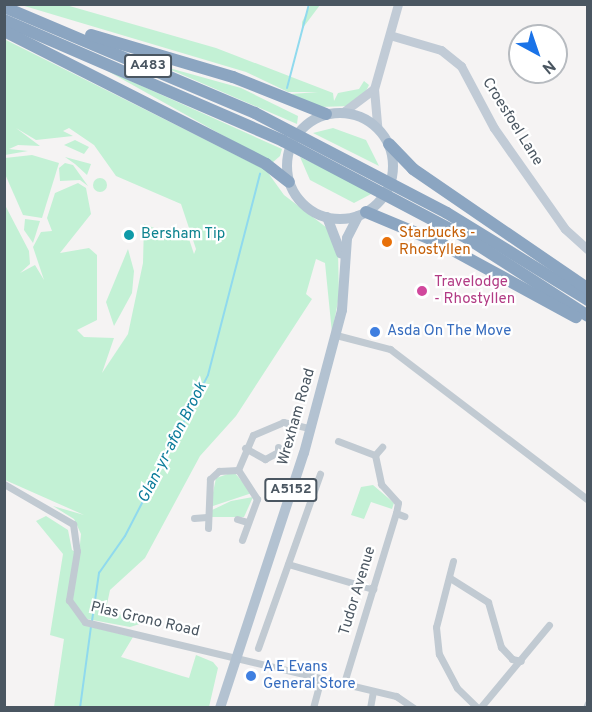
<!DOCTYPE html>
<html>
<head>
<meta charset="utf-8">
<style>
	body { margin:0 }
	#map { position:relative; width:592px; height:712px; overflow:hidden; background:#f5f3f3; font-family:Overpass,sans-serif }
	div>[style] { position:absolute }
	.green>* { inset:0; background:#c3f1d5 }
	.round { border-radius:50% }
	.stream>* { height:2px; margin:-1px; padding:0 1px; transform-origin:1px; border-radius:1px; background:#90daee }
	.street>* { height:7px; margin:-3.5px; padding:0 3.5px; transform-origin:3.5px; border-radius:3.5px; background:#c1cad2 }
	.secondary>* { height:9px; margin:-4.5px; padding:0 4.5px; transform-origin:4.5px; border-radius:4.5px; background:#c1cbd6 }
	.primary>* { height:10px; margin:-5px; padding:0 5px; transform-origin:5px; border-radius:5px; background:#b3c2d1 }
	.primary>.ring { margin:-5px; padding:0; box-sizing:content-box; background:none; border:10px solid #b3c2d1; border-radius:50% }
	.highway>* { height:12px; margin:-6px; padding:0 6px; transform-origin:6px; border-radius:6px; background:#8ba5c1 }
	.dots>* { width:16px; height:16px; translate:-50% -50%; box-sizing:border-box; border:3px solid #fff; border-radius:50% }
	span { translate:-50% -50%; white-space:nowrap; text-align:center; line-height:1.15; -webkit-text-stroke:4.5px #fff; paint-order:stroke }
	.shield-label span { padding:2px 4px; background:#fff; border:2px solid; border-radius:4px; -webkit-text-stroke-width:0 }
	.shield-label { font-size:14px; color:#4a5661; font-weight:700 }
	.street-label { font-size:15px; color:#4a5661 }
	.food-label { font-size:15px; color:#c56008 }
	.left { translate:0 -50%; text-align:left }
	.culture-label { font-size:15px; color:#0d838f }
	.hotel-label { font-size:15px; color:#b23c85 }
	.shop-label { font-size:15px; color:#366cbe }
	.water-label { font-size:16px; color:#0c7c9b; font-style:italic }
	.frame { position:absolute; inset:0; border:6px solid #4a5661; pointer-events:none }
	.north { position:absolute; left:508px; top:24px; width:60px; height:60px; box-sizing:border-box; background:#fff; border:2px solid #b7bbc0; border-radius:50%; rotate:140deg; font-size:16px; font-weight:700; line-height:24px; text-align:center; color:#4a5661 }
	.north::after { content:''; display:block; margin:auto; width:21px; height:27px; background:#1a73e8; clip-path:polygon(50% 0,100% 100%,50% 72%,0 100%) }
</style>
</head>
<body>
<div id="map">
	<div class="green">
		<div style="clip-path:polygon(311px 4px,320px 5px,302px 29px,302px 22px)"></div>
		<div style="clip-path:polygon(21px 5px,66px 5px,216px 48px,333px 93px,334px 101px,338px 93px,359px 89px,364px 81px,369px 85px,363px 97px,349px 106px,320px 107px,291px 94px,318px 92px,288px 92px,246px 72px)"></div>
		<div style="clip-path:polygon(4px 39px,266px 170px,284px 195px,331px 231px,338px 252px,339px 296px,332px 333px,325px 263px,316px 259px,306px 294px,312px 299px,236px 416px,200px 456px,145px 558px,110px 590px,106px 609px,143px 623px,130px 627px,87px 619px,83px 625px,133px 637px,121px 657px,182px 676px,189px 678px,196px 655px,213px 662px,218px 668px,209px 707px,54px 707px,64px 639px,50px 635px,63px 554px,36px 521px,46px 516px,68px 530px,72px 550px,79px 554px,81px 534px,74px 519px,53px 506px,84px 515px,5px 480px,5px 205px,29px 251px,30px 264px,20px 273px,35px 265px,44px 280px,33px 247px,41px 232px,52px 231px,47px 218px,55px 193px,78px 183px,86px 188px,91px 214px,60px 253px,89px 248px,97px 255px,97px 320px,77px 330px,84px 337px,114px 338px,102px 373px,128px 334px,143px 263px,144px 224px,172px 235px,187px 233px,194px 254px,196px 249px,181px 204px,116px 176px,94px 145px,69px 128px,63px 131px,73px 136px,36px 140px,16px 128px,40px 146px,18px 145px,9px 149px,28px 151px,5px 155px)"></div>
		<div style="clip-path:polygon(162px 66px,241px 88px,298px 116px,297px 124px)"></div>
		<div style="clip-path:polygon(104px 69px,282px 149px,280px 156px,272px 163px)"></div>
		<div style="clip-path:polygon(333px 128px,366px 140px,379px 166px,313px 133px)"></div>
		<div style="clip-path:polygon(75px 140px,89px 147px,84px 154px,64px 145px)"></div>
		<div style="clip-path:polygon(32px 155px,59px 163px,42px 218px,23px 215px,5px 174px,5px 158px)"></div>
		<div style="clip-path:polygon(65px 157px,91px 164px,87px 175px,75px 164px)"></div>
		<div style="clip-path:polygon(300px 157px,370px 191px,373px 193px,354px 203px,310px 180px)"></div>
		<div style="clip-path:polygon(65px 163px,73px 165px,88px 186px,80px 180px,60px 181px,59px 168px)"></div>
		<div class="round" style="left:93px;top:178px;width:14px;height:14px"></div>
		<div style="clip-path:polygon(25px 219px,40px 221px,33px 243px,24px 230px)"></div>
		<div style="clip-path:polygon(128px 249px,134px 271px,132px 293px,114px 326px,106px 302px)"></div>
		<div style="clip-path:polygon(234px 472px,252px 493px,210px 507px,216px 478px)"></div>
		<div style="clip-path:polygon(373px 485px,394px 503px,392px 509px,371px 502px,364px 519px,351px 515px,361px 487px)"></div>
		<div style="clip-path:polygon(253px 497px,244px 517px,211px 517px,210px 511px,231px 501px)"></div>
	</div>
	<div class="stream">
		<div style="left:287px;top:88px;width:87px;rotate:-75.3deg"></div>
		<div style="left:92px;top:621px;width:49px;rotate:-81.7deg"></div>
		<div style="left:99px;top:573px;width:45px;rotate:-54.9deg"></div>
		<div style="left:125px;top:536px;width:181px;rotate:-62.7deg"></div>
		<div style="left:208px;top:375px;width:208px;rotate:-75.5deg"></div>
		<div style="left:80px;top:708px;width:82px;rotate:-82.3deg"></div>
	</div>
	<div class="street">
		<div style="left:336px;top:335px;width:56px;rotate:14.5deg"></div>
		<div style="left:390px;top:349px;width:249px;rotate:37.3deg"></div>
		<div style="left:338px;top:441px;width:40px;rotate:21deg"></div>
		<div style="left:375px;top:455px;width:30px;rotate:78deg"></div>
		<div style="left:381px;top:484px;width:25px;rotate:48deg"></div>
		<div style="left:398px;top:503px;width:10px;rotate:101deg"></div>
		<div style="left:245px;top:448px;width:23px;rotate:29deg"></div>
		<div style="left:265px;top:459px;width:15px;rotate:-28deg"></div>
		<div style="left:278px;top:452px;width:5px;rotate:-90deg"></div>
		<div style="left:375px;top:455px;width:11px;rotate:-49deg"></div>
		<div style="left:4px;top:484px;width:80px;rotate:30.1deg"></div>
		<div style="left:73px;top:524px;width:27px;rotate:82deg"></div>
		<div style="left:77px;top:551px;width:50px;rotate:99.3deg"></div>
		<div style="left:69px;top:600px;width:27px;rotate:54deg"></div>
		<div style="left:85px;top:622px;width:320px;rotate:13.4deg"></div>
		<div style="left:396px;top:696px;width:22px;rotate:34deg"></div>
		<div style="left:194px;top:518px;width:13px;rotate:-4deg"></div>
		<div style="left:237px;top:519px;width:10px;rotate:17deg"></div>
		<div style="left:208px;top:528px;width:49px;rotate:-87.7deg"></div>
		<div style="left:210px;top:479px;width:12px;rotate:-42deg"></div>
		<div style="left:219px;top:471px;width:19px;rotate:-3deg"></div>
		<div style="left:242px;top:540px;width:44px;rotate:-69.9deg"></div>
		<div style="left:257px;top:499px;width:35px;rotate:-123deg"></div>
		<div style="left:238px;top:470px;width:38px;rotate:-67deg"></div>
		<div style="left:253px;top:435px;width:33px;rotate:-23deg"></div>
		<div style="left:283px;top:422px;width:28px;rotate:13deg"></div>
		<div style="left:453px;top:561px;width:68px;rotate:104.4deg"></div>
		<div style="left:436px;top:627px;width:27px;rotate:84deg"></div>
		<div style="left:439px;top:654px;width:38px;rotate:62deg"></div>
		<div style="left:457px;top:688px;width:29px;rotate:44deg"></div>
		<div style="left:288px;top:564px;width:89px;rotate:16.4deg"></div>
		<div style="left:450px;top:578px;width:45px;rotate:32.3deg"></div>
		<div style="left:488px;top:602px;width:47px;rotate:73.9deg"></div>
		<div style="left:501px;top:647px;width:16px;rotate:47deg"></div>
		<div style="left:512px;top:659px;width:9px;rotate:13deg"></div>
		<div style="left:258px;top:648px;width:185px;rotate:-70.4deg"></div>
		<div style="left:343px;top:686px;width:181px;rotate:-73deg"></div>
		<div style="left:396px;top:513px;width:9px;rotate:21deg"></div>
		<div style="left:313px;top:708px;width:27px;rotate:-75deg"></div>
		<div style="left:370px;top:708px;width:17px;rotate:-80deg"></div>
		<div style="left:480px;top:708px;width:108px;rotate:-50.3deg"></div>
		<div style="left:586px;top:708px;width:5px;rotate:-68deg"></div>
	</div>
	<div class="secondary">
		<div style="left:393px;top:36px;width:50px;rotate:16.3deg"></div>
		<div style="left:441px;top:50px;width:26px;rotate:39deg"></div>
		<div style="left:461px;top:66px;width:70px;rotate:62deg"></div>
		<div style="left:494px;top:128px;width:123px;rotate:54.9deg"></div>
		<div style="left:565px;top:229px;width:31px;rotate:42deg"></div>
		<div style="left:374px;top:89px;width:38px;rotate:85deg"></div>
		<div style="left:342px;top:113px;width:40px;rotate:-37deg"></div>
		<div style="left:374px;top:89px;width:88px;rotate:-74.2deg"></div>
	</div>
	<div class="primary">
		<div class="ring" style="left:287px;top:113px;width:96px;height:96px"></div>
		<div style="left:327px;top:217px;width:39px;rotate:69deg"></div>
		<div style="left:220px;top:708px;width:268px;rotate:-71.8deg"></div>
		<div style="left:304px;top:453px;width:148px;rotate:-75.1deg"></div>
		<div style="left:342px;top:310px;width:72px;rotate:-86deg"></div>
		<div style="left:347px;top:238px;width:25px;rotate:-63deg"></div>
	</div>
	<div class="highway">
		<div style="left:4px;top:7px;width:272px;rotate:22.9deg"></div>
		<div style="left:255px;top:113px;width:216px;rotate:27.5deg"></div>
		<div style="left:447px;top:213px;width:166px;rotate:31.7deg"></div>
		<div style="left:4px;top:20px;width:304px;rotate:23.4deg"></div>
		<div style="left:283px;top:141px;width:208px;rotate:27.8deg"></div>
		<div style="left:467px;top:238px;width:144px;rotate:32.8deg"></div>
		<div style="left:4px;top:31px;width:294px;rotate:26.9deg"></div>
		<div style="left:266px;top:164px;width:29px;rotate:38deg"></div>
		<div style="left:91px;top:35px;width:148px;rotate:16.5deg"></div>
		<div style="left:233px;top:77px;width:100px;rotate:21.7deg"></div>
		<div style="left:389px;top:144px;width:35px;rotate:46deg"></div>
		<div style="left:413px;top:169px;width:212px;rotate:34.4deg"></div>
		<div style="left:366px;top:212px;width:80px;rotate:22.7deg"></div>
		<div style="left:440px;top:243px;width:155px;rotate:28.6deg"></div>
	</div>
	<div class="dots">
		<div style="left:129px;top:235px;background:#0f9aa8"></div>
		<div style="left:387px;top:242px;background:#e8710a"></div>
		<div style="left:422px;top:291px;background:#d1479c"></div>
		<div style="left:375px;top:332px;background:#3f7fe0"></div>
		<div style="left:251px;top:676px;background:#3f7fe0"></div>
	</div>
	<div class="shield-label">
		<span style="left:148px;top:66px">A483</span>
		<span style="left:291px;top:490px">A5152</span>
	</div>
	<div class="street-label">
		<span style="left:512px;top:122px;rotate:58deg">Croesfoel Lane</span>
		<span style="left:297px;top:417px;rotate:-74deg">Wrexham Road</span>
		<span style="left:358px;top:591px;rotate:-73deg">Tudor Avenue</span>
		<span style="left:145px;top:620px;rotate:13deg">Plas Grono Road</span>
	</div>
	<div class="food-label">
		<span class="left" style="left:399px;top:242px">Starbucks -<br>Rhostyllen</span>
	</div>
	<div class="culture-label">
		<span class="left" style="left:141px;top:235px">Bersham Tip</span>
	</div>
	<div class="hotel-label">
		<span class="left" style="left:434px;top:291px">Travelodge<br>- Rhostyllen</span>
	</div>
	<div class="shop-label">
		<span class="left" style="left:387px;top:332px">Asda On The Move</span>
		<span class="left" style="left:263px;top:676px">A E Evans<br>General Store</span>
	</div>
	<div class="water-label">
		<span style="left:173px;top:443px;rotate:-63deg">Glan-yr-afon Brook</span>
	</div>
	<div class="frame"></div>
	<div class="north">N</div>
</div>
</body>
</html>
